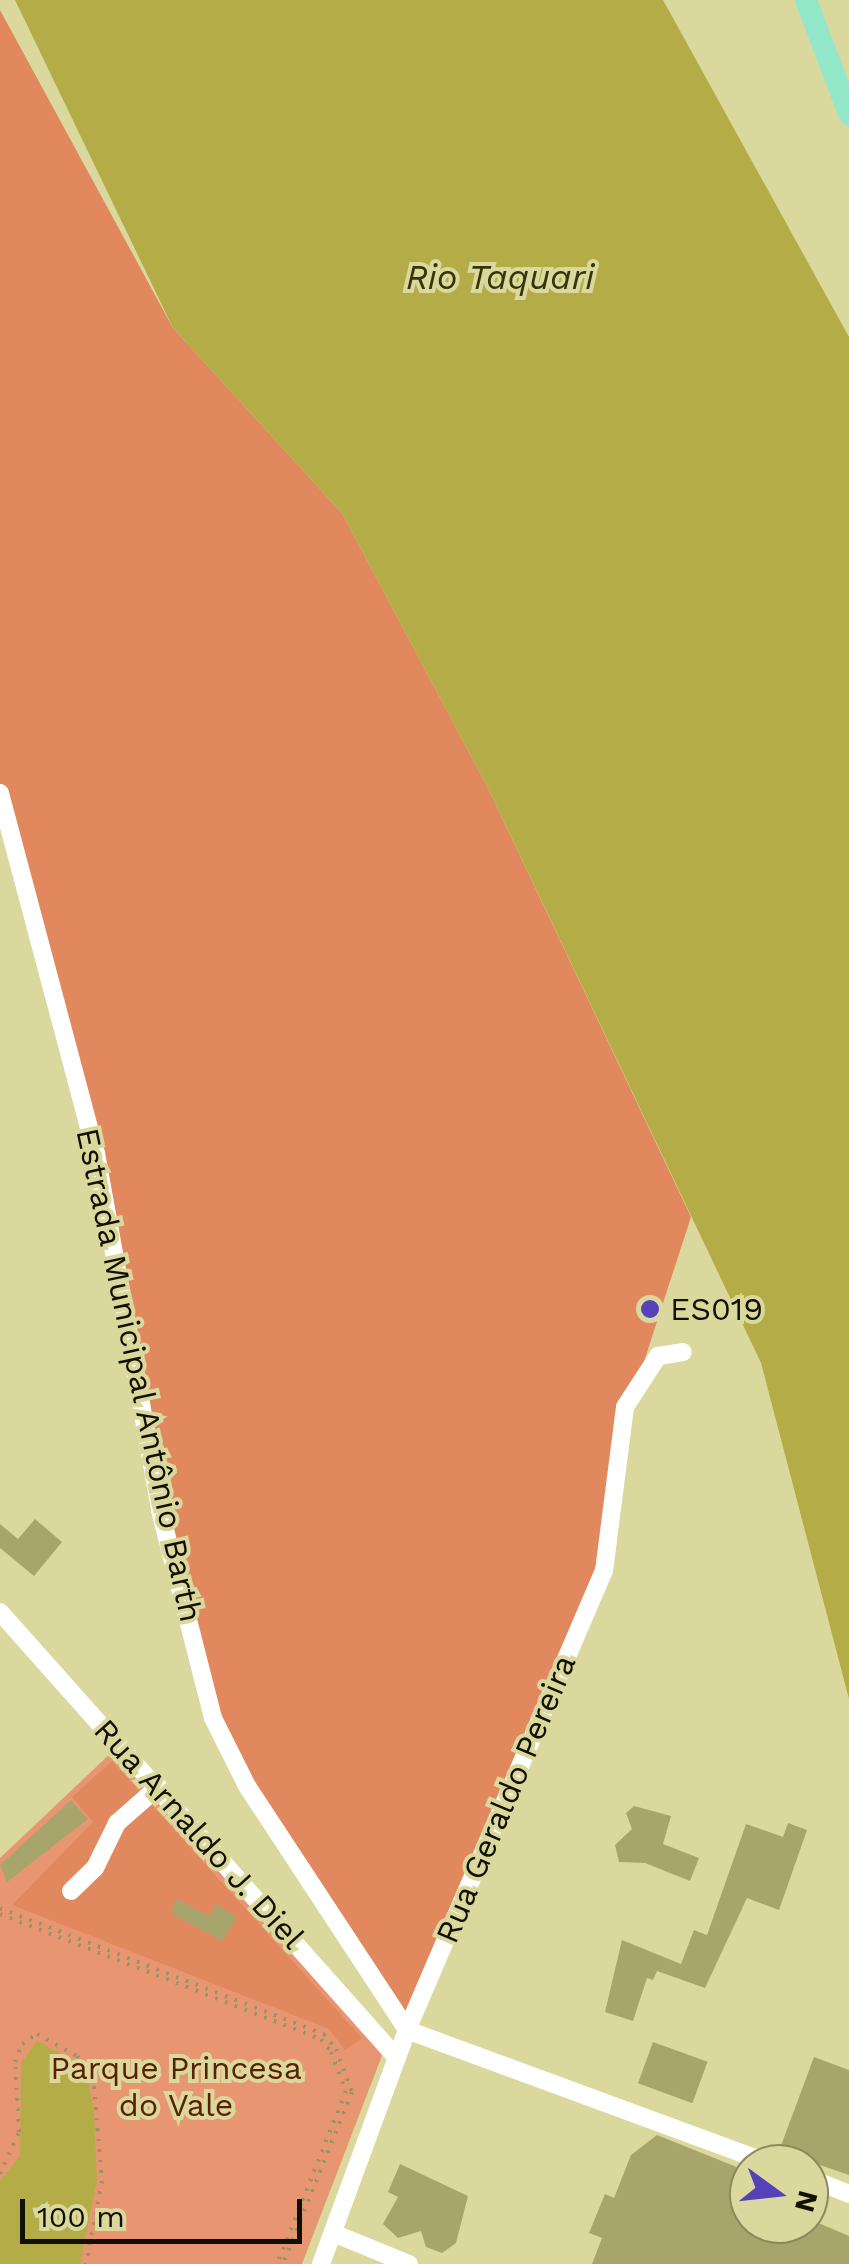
<!DOCTYPE html>
<html>
<head>
<meta charset="utf-8">
<style>
	body { margin:0 }
	#map { position:relative; width:849px; height:2264px; overflow:hidden; background:#dbd89d; font-family:"Work Sans",sans-serif }
	div>[style] { position:absolute }
	.green>* { inset:0; background:#e89671 }
	.forest>* { inset:0; background:#e1885e }
	.water>* { inset:0; background:#b4ad47 }
	.building>* { inset:0; background:#a8a56c; transform-origin:0 0 }
	.path>* { height:4px; margin-top:-2px; transform-origin:0; background:repeating-linear-gradient(90deg,#979568 0 2.5px,transparent 0 10.5px) }
	.minor>* { height:18px; margin:-9px; padding:0 9px; transform-origin:9px; border-radius:9px; background:#fff }
	.major>* { height:22px; margin:-11px; padding:0 11px; transform-origin:11px; border-radius:11px; background:#94e8ca }
	.dots>* { width:28px; height:28px; translate:-50% -50%; box-sizing:border-box; border:5px solid #dbd89d; border-radius:50% }
	span { translate:-50% -50%; white-space:nowrap; text-align:center; line-height:1.15; -webkit-text-stroke:8px #dbd89d; paint-order:stroke }
	.poi-label { font-size:32px; color:#121000 }
	.left { translate:0 -50%; text-align:left }
	.street-label { font-size:32px; color:#121000 }
	.park-label { font-size:32px; color:#592101 }
	.water-label { font-size:35px; color:#383408; font-style:italic }
	.north { position:absolute; left:729px; top:2144px; width:100px; height:100px; box-sizing:border-box; background:#dbd89d; border:2px solid #8b885e; border-radius:50%; rotate:105deg; font-size:28px; font-weight:700; line-height:40px; text-align:center; color:#121000 }
	.north::after { content:''; display:block; margin:auto; width:35px; height:45px; background:#5641b9; clip-path:polygon(50% 0,100% 100%,50% 72%,0 100%) }
	.scale { position:absolute; left:20px; top:2199px; width:282px; height:45px; box-sizing:border-box; border:5px solid #121000; border-top:0; padding-left:12px; font-size:30px; line-height:35px; white-space:nowrap; color:#121000; -webkit-text-stroke:8px #dbd89d; paint-order:stroke }
</style>
</head>
<body>
<div id="map">
	<div class="green">
		<div style="clip-path:polygon(113px 1751px,383px 2053px,302px 2264px,0 2264px,0 1858px)"></div>
	</div>
	<div class="forest">
		<div style="clip-path:polygon(0 10px,173px 328px,342px 513px,488px 788px,691px 1217px,639px 1377px,613px 1529px,407px 2029px,213px 1718px,160px 1510px,96px 1153px,0 793px)"></div>
		<div style="clip-path:polygon(112px 1761px,362px 2038px,345px 2050px,329px 2029px,12px 1905px,93px 1822px,72px 1797px)"></div>
	</div>
	<div class="water">
		<div style="clip-path:polygon(15px 0,663px 0,849px 337px,849px 1699px,761px 1363px,488px 788px,342px 513px,173px 328px)"></div>
		<div style="clip-path:polygon(37px 2041px,73px 2060px,88px 2079px,94px 2111px,97px 2181px,80px 2264px,0 2264px,0 2181px,20px 2156px,21px 2063px)"></div>
	</div>
	<div class="building">
		<div style="clip-path:polygon(35px 1519px,62px 1542px,34px 1576px,0 1548px,0 1524px,18px 1539px)"></div>
		<div style="clip-path:polygon(71px 1800px,88px 1819px,7px 1882px,0 1865px)"></div>
		<div style="clip-path:polygon(634px 1806px,671px 1816px,663px 1844px,699px 1858px,690px 1881px,645px 1863px,619px 1862px,615px 1845px,632px 1829px,626px 1813px)"></div>
		<div style="clip-path:polygon(788px 1823px,807px 1830px,779px 1910px,747px 1898px,705px 1988px,657px 1971px,653px 1980px,647px 1978px,633px 2021px,605px 2012px,622px 1940px,681px 1964px,694px 1930px,707px 1935px,746px 1824px,783px 1837px)"></div>
		<div style="clip-path:polygon(175px 1898px,209px 1916px,216px 1904px,237px 1917px,222px 1941px,172px 1914px)"></div>
		<div style="left:653px;top:2042px;width:58px;height:44px;rotate:20deg"></div>
		<div style="clip-path:polygon(814px 2057px,849px 2070px,849px 2175px,779px 2151px)"></div>
		<div style="clip-path:polygon(657px 2135px,749px 2172px,749px 2224px,809px 2224px,809px 2219px,849px 2236px,849px 2264px,592px 2264px,602px 2238px,589px 2233px,605px 2194px,614px 2198px,631px 2155px)"></div>
		<div style="clip-path:polygon(400px 2164px,468px 2196px,456px 2243px,442px 2253px,426px 2247px,421px 2231px,398px 2238px,383px 2224px,398px 2197px,388px 2192px)"></div>
	</div>
	<div class="path">
		<div style="left:0;top:1908px;width:348px;rotate:21.3deg"></div>
		<div style="left:324px;top:2034px;width:19px;rotate:51deg"></div>
		<div style="left:336px;top:2049px;width:46px;rotate:69.6deg"></div>
		<div style="left:352px;top:2092px;width:185px;rotate:111.9deg"></div>
		<div style="left:0;top:1914px;width:344px;rotate:21.3deg"></div>
		<div style="left:321px;top:2039px;width:16px;rotate:52deg"></div>
		<div style="left:331px;top:2052px;width:42px;rotate:69deg"></div>
		<div style="left:346px;top:2091px;width:186px;rotate:111.7deg"></div>
		<div style="left:0;top:2174px;width:46px;rotate:-65.7deg"></div>
		<div style="left:19px;top:2132px;width:70px;rotate:-93.3deg"></div>
		<div style="left:15px;top:2062px;width:19px;rotate:-69deg"></div>
		<div style="left:22px;top:2044px;width:18px;rotate:-34deg"></div>
		<div style="left:37px;top:2034px;width:46px;rotate:28.8deg"></div>
		<div style="left:77px;top:2056px;width:26px;rotate:51deg"></div>
		<div style="left:93px;top:2076px;width:105px;rotate:85.1deg"></div>
		<div style="left:102px;top:2181px;width:85px;rotate:100.9deg"></div>
	</div>
	<div class="minor">
		<div style="left:0;top:793px;width:373px;rotate:75.1deg"></div>
		<div style="left:96px;top:1153px;width:363px;rotate:79.8deg"></div>
		<div style="left:160px;top:1510px;width:215px;rotate:75.7deg"></div>
		<div style="left:213px;top:1718px;width:76px;rotate:63.4deg"></div>
		<div style="left:247px;top:1786px;width:292px;rotate:56.7deg"></div>
		<div style="left:0;top:1612px;width:597px;rotate:48.33deg"></div>
		<div style="left:71px;top:1891px;width:33px;rotate:-44deg"></div>
		<div style="left:95px;top:1868px;width:50px;rotate:-63.9deg"></div>
		<div style="left:117px;top:1823px;width:55px;rotate:-41.3deg"></div>
		<div style="left:407px;top:2030px;width:389px;rotate:20.2deg"></div>
		<div style="left:809px;top:2178px;width:43px;rotate:21.8deg"></div>
		<div style="left:333px;top:2233px;width:82px;rotate:22.2deg"></div>
		<div style="left:321px;top:2264px;width:249px;rotate:-69.8deg"></div>
		<div style="left:407px;top:2030px;width:499px;rotate:-66.8deg"></div>
		<div style="left:604px;top:1571px;width:165px;rotate:-82.7deg"></div>
		<div style="left:625px;top:1407px;width:61px;rotate:-57.1deg"></div>
		<div style="left:658px;top:1356px;width:25px;rotate:-9deg"></div>
	</div>
	<div class="major">
		<div style="left:806px;top:0;width:122px;rotate:69.3deg"></div>
	</div>
	<div class="dots">
		<div style="left:650px;top:1309px;background:#5641b9"></div>
	</div>
	<div class="poi-label">
		<span class="left" style="left:670px;top:1309px">ES019</span>
	</div>
	<div class="street-label">
		<span style="left:139px;top:1375px;rotate:78deg">Estrada Municipal Antônio Barth</span>
		<span style="left:506px;top:1799px;rotate:-67deg">Rua Geraldo Pereira</span>
		<span style="left:199px;top:1834px;rotate:48deg">Rua Arnaldo J. Diel</span>
	</div>
	<div class="park-label">
		<span style="left:176px;top:2087px">Parque Princesa<br>do Vale</span>
	</div>
	<div class="water-label">
		<span style="left:500px;top:277px">Rio Taquari</span>
	</div>
	<div class="north">N</div>
	<div class="scale">100 m</div>
</div>
</body>
</html>
